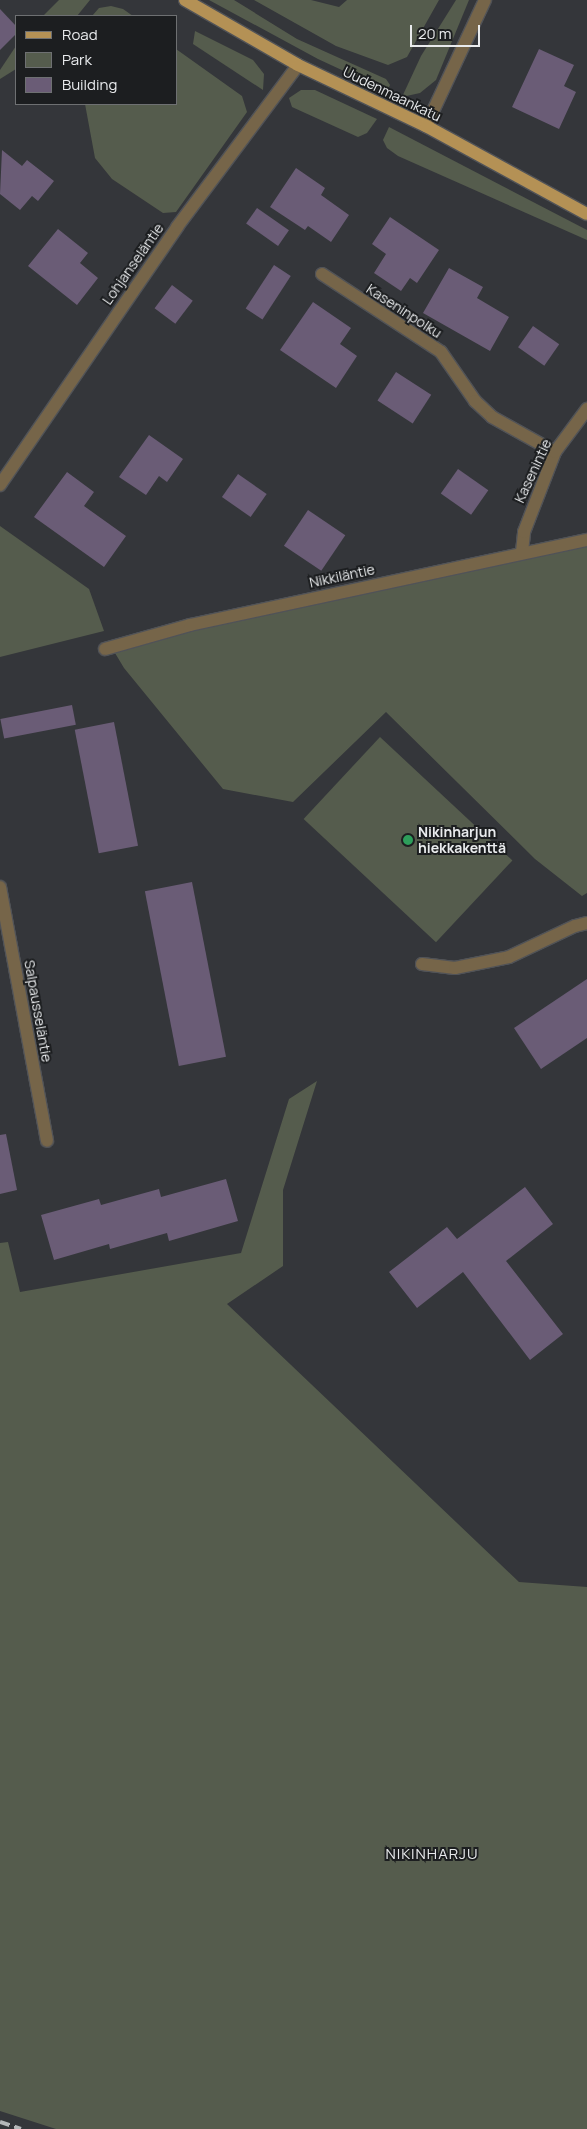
<!DOCTYPE html>
<html>
<head>
<meta charset="utf-8">
<style>
	body { margin:0 }
	#map { position:relative; width:587px; height:2129px; overflow:hidden; background:#34363a; font-family:Manrope,sans-serif }
	div>[style] { position:absolute }
	.green>* { inset:0; background:#555c4d; transform-origin:0 0 }
	.building>* { inset:0; background:#6a5c76; transform-origin:0 0 }
	.roads { filter:drop-shadow(1px 0 #515357) drop-shadow(-1px 0 #515357) drop-shadow(0 1px #515357) drop-shadow(0 -1px #515357) }
	.minor>* { height:12px; margin:-6px; padding:0 6px; transform-origin:6px; border-radius:6px; background:#766549 }
	.major>* { height:12px; margin:-6px; padding:0 6px; transform-origin:6px; border-radius:6px; background:#b49155 }
	.rail>* { height:4px; margin-top:-2px; transform-origin:0; background:repeating-linear-gradient(90deg,#b5b7b9 0 10px,transparent 0 15px) }
	.dots>* { width:14px; height:14px; translate:-50% -50%; box-sizing:border-box; border:2px solid #1c1e20; border-radius:50% }
	span { translate:-50% -50%; white-space:nowrap; text-align:center; line-height:1.15; -webkit-text-stroke:4px #1c1e20; paint-order:stroke }
	.street-label { font-size:14px; color:#e9ebed }
	.poi-label { font-size:14px; color:#e9ebed; font-weight:700 }
	.left { translate:0 -50%; text-align:left }
	.neighbourhood-label { font-size:15px; color:#e9ebed; letter-spacing:1px }
	.legend { position:absolute; left:15px; top:15px; width:162px; height:90px; box-sizing:border-box; background:#1c1e20; border:1px solid #6e7072; margin:0; padding:6px 9px; list-style:none; font-size:15px; color:#e9ebed }
	.legend li { display:flex; align-items:center; gap:10px; height:25px }
	.legend b { width:25px; border:1px solid #6e7072 }
	.scale { position:absolute; left:410px; top:25px; width:70px; height:22px; box-sizing:border-box; border:2px solid #e9ebed; border-top:0; padding-left:6px; font-size:15px; line-height:18px; white-space:nowrap; color:#e9ebed; -webkit-text-stroke:4px #1c1e20; paint-order:stroke }
</style>
</head>
<body>
<div id="map">
	<div class="green">
		<div style="clip-path:polygon(59px 0,90px 0,77px 16px,43px 16px)"></div>
		<div style="clip-path:polygon(209px 0,234px 0,297px 39px,386px 79px,390px 85px,387px 91px,318px 59px)"></div>
		<div style="clip-path:polygon(254px 0,311px 0,339px 7px,347px 0,439px 0,407px 57px,388px 65px,336px 46px)"></div>
		<div style="clip-path:polygon(456px 0,469px 0,436px 80px,420px 93px,402px 97px,421px 56px)"></div>
		<div style="clip-path:polygon(111px 6px,123px 9px,133px 16px,92px 16px,99px 8px)"></div>
		<div style="clip-path:polygon(195px 31px,253px 60px,264px 74px,263px 90px,193px 44px)"></div>
		<div style="clip-path:polygon(16px 46px,16px 69px,0 79px,0 70px)"></div>
		<div style="clip-path:polygon(176px 49px,242px 96px,247px 112px,176px 212px,163px 213px,112px 179px,95px 158px,85px 104px,176px 104px)"></div>
		<div style="clip-path:polygon(301px 90px,315px 90px,377px 119px,367px 133px,358px 137px,292px 107px,289px 98px)"></div>
		<div style="clip-path:polygon(389px 127px,587px 230px,587px 240px,398px 156px,387px 148px,383px 140px)"></div>
		<div style="clip-path:polygon(0 526px,89px 589px,104px 631px,0 657px)"></div>
		<div style="clip-path:polygon(587px 546px,587px 893px,582px 896px,535px 859px,386px 712px,293px 802px,223px 789px,124px 668px,115px 653px,192px 631px)"></div>
		<div style="left:380px;top:737px;width:181px;height:112px;rotate:43deg"></div>
		<div style="clip-path:polygon(317px 1081px,283px 1190px,283px 1266px,227px 1304px,519px 1582px,587px 1587px,587px 2129px,56px 2129px,0 2111px,0 1243px,8px 1242px,20px 1292px,241px 1253px,289px 1099px)"></div>
	</div>
	<div class="building">
		<div style="clip-path:polygon(0 9px,16px 26px,16px 34px,0 50px)"></div>
		<div style="clip-path:polygon(539px 49px,574px 65px,564px 86px,576px 92px,559px 129px,512px 107px)"></div>
		<div style="clip-path:polygon(2px 150px,22px 166px,27px 160px,54px 181px,38px 201px,32px 196px,20px 210px,0 194px)"></div>
		<div style="clip-path:polygon(296px 168px,325px 188px,321px 195px,349px 215px,331px 242px,308px 226px,305px 230px,270px 207px)"></div>
		<div style="left:257px;top:208px;width:39px;height:19px;rotate:35deg"></div>
		<div style="clip-path:polygon(390px 217px,439px 250px,417px 283px,410px 278px,401px 291px,374px 273px,386px 254px,372px 244px)"></div>
		<div style="clip-path:polygon(58px 229px,88px 253px,80px 263px,98px 278px,77px 305px,28px 266px)"></div>
		<div style="left:274px;top:265px;width:20px;height:52px;rotate:33deg"></div>
		<div style="clip-path:polygon(449px 268px,483px 287px,477px 298px,509px 317px,490px 351px,423px 313px)"></div>
		<div style="left:172px;top:285px;width:26px;height:29px;rotate:37deg"></div>
		<div style="clip-path:polygon(313px 302px,351px 328px,340px 344px,357px 356px,336px 388px,280px 350px)"></div>
		<div style="left:533px;top:326px;width:32px;height:26px;rotate:35deg"></div>
		<div style="left:396px;top:372px;width:42px;height:34px;rotate:33deg"></div>
		<div style="clip-path:polygon(149px 435px,183px 459px,167px 482px,159px 476px,146px 495px,119px 477px)"></div>
		<div style="left:458px;top:469px;width:37px;height:30px;rotate:35deg"></div>
		<div style="clip-path:polygon(67px 472px,94px 492px,84px 506px,126px 536px,104px 567px,34px 517px)"></div>
		<div style="left:238px;top:474px;width:35px;height:28px;rotate:35deg"></div>
		<div style="left:308px;top:510px;width:45px;height:43px;rotate:34deg"></div>
		<div style="left:72px;top:705px;width:20px;height:73px;rotate:79deg"></div>
		<div style="left:114px;top:722px;width:126px;height:40px;rotate:79deg"></div>
		<div style="left:192px;top:882px;width:178px;height:48px;rotate:79deg"></div>
		<div style="clip-path:polygon(587px 979px,587px 1038px,541px 1069px,514px 1028px)"></div>
		<div style="clip-path:polygon(6px 1134px,17px 1190px,0 1194px,0 1135px)"></div>
		<div style="clip-path:polygon(226px 1179px,238px 1221px,169px 1241px,167px 1233px,110px 1249px,109px 1244px,54px 1260px,41px 1215px,99px 1199px,101px 1205px,159px 1189px,161px 1197px)"></div>
		<div style="clip-path:polygon(525px 1187px,553px 1224px,506px 1261px,563px 1334px,530px 1360px,463px 1272px,417px 1308px,389px 1272px,447px 1227px,457px 1239px)"></div>
	</div>
	<div class="roads">
		<div class="minor">
			<div style="left:426px;top:126px;width:139px;rotate:-64.9deg"></div>
			<div style="left:322px;top:274px;width:142px;rotate:33.2deg"></div>
			<div style="left:441px;top:352px;width:60px;rotate:55.2deg"></div>
			<div style="left:475px;top:401px;width:23px;rotate:43deg"></div>
			<div style="left:492px;top:417px;width:72px;rotate:29.1deg"></div>
			<div style="left:0;top:485px;width:313px;rotate:-55.5deg"></div>
			<div style="left:177px;top:227px;width:202px;rotate:-53.2deg"></div>
			<div style="left:522px;top:552px;width:20px;rotate:-84deg"></div>
			<div style="left:524px;top:532px;width:86px;rotate:-68.8deg"></div>
			<div style="left:555px;top:452px;width:54px;rotate:-53.3deg"></div>
			<div style="left:105px;top:649px;width:88px;rotate:-15.8deg"></div>
			<div style="left:190px;top:625px;width:406px;rotate:-12.1deg"></div>
			<div style="left:0;top:887px;width:258px;rotate:79.5deg"></div>
			<div style="left:422px;top:964px;width:33px;rotate:7deg"></div>
			<div style="left:455px;top:968px;width:55px;rotate:-11.5deg"></div>
			<div style="left:509px;top:957px;width:73px;rotate:-25.2deg"></div>
			<div style="left:575px;top:926px;width:12px;rotate:-14deg"></div>
		</div>
		<div class="major">
			<div style="left:185px;top:0;width:130px;rotate:29.9deg"></div>
			<div style="left:298px;top:65px;width:142px;rotate:25.5deg"></div>
			<div style="left:426px;top:126px;width:183px;rotate:28.7deg"></div>
		</div>
	</div>
	<div class="rail">
		<div style="left:0;top:2122px;width:22px;rotate:18deg"></div>
	</div>
	<div class="dots">
		<div style="left:408px;top:840px;background:#2e9e5b"></div>
	</div>
	<div class="street-label">
		<span style="left:392px;top:94px;rotate:26deg">Uudenmaankatu</span>
		<span style="left:133px;top:264px;rotate:-55deg">Lohjanseläntie</span>
		<span style="left:404px;top:311px;rotate:33deg">Kaseninpolku</span>
		<span style="left:533px;top:471px;rotate:-65deg">Kasenintie</span>
		<span style="left:342px;top:576px;rotate:-12deg">Nikkiläntie</span>
		<span style="left:38px;top:1011px;rotate:80deg">Salpausseläntie</span>
	</div>
	<div class="poi-label">
		<span class="left" style="left:418px;top:840px">Nikinharjun<br>hiekkakenttä</span>
	</div>
	<div class="neighbourhood-label">
		<span style="left:432px;top:1854px">NIKINHARJU</span>
	</div>
	<ul class="legend">
	<li><b style="height:6px;background:#b49155"></b>Road</li>
	<li><b style="height:14px;background:#555c4d"></b>Park</li>
	<li><b style="height:14px;background:#6a5c76"></b>Building</li>
	</ul>
	<div class="scale">20 m</div>
</div>
</body>
</html>
